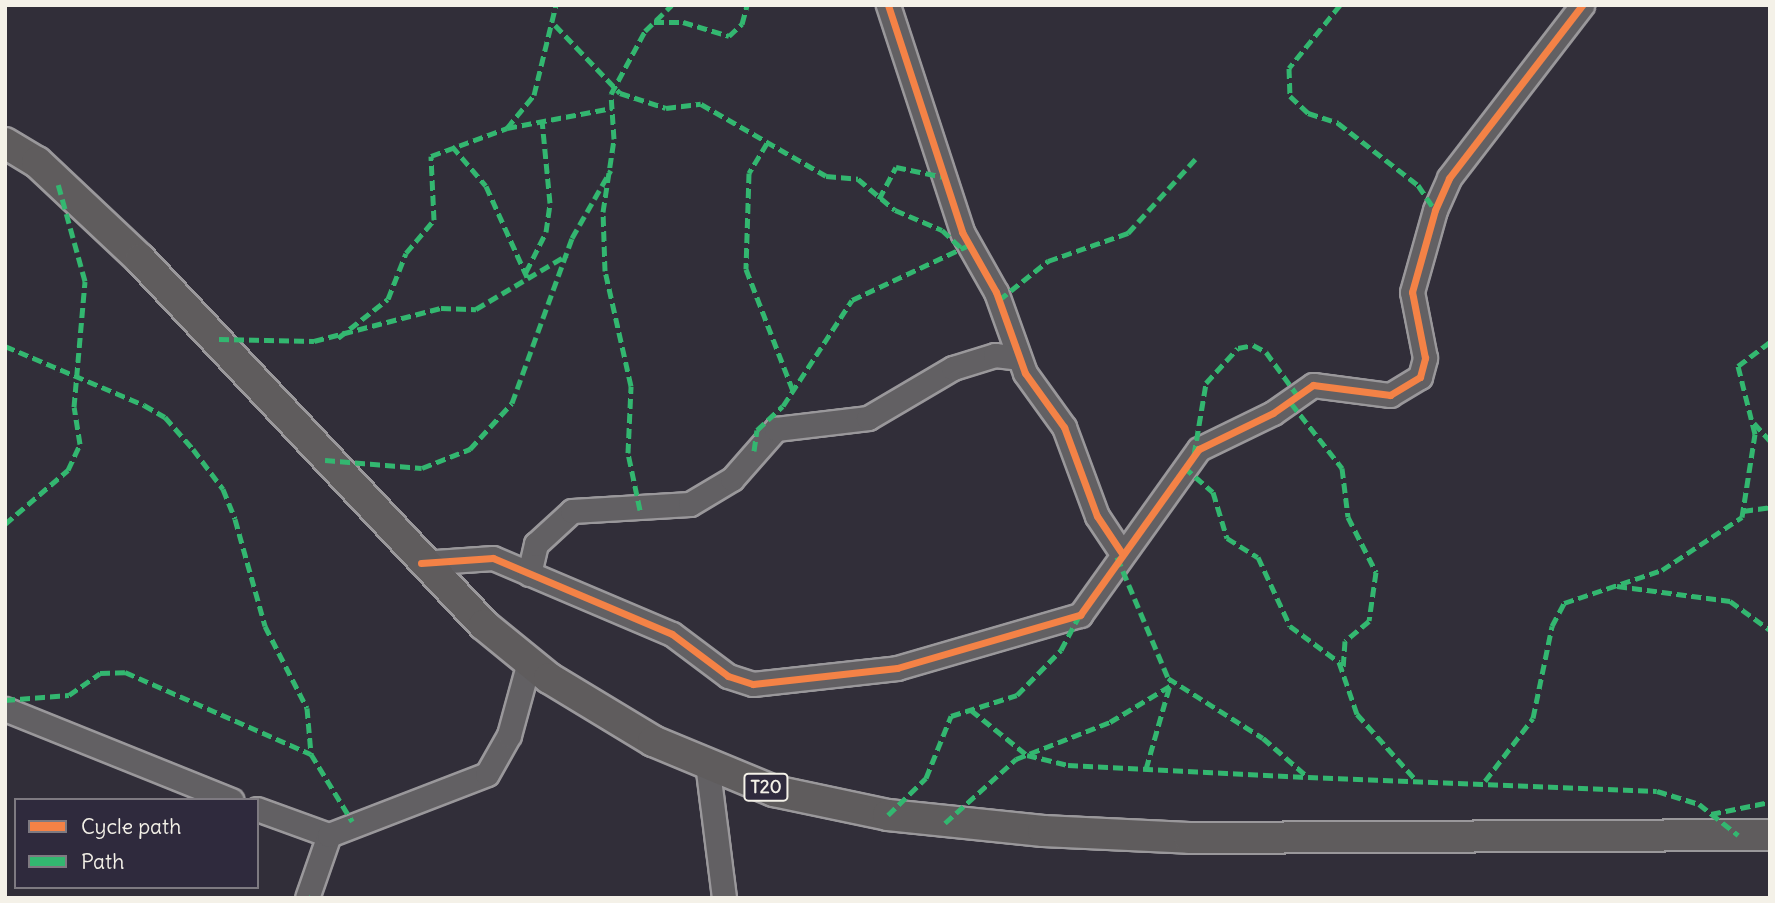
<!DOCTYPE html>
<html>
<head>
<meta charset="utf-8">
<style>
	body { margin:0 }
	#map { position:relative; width:1775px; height:903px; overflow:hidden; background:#312e39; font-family:Delius,sans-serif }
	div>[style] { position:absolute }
	.roads { filter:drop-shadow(2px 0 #9a989b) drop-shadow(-2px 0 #9a989b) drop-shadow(0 2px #9a989b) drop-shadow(0 -2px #9a989b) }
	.minor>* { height:23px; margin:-11.5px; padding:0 11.5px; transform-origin:11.5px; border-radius:11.5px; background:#626063 }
	.major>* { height:30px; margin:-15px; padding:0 15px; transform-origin:15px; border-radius:15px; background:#5f5c5d }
	.quiet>* { height:5px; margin-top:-2.5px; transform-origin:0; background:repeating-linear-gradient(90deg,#33b770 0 10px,transparent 0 15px) }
	.cycleway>* { height:7px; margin:-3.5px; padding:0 3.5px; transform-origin:3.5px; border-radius:3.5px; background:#f48246 }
	span { translate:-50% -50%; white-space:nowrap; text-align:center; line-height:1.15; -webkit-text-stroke:5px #2f2a3d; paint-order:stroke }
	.shield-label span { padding:2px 5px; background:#2f2a3d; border:2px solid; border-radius:5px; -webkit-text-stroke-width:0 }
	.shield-label { font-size:18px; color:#f4f1e8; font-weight:700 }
	.frame { position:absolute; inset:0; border:7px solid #f4f1e8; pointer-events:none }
	.legend { position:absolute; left:14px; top:798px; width:245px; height:91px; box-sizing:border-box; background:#2f2a3d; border:2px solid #7e7a81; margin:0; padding:9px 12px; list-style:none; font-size:21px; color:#f4f1e8 }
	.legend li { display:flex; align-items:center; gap:14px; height:35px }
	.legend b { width:35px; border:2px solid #7e7a81 }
</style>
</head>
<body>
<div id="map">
	<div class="roads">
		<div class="minor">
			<div style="left:888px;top:5px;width:239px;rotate:71.9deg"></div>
			<div style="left:962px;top:232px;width:69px;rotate:60.5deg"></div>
			<div style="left:996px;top:292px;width:86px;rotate:70.3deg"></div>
			<div style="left:1025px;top:373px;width:67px;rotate:54.2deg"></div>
			<div style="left:1064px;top:427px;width:95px;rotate:69.7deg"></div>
			<div style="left:1097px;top:516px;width:43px;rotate:56.3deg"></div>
			<div style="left:421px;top:563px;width:72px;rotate:-4deg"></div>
			<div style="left:493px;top:558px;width:194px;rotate:23deg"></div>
			<div style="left:672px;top:634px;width:70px;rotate:36.9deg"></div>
			<div style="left:728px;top:676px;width:26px;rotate:18deg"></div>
			<div style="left:753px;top:684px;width:145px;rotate:-6.3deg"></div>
			<div style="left:897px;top:668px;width:191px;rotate:-16.2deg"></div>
			<div style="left:1080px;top:615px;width:204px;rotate:-54.4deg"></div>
			<div style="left:1199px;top:449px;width:82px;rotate:-25.9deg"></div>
			<div style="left:1273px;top:413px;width:49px;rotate:-35deg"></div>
			<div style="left:1313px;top:385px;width:78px;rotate:7.4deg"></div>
			<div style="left:1390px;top:395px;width:35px;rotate:-31deg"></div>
			<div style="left:1420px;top:377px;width:20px;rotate:-75deg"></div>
			<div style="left:1425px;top:358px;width:67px;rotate:-101.1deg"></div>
			<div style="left:1412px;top:292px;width:85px;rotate:-74.3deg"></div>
			<div style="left:1435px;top:210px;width:35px;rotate:-66deg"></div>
			<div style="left:1449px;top:178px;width:218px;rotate:-52.4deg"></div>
			<div style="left:529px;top:574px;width:31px;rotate:-77deg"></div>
			<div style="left:536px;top:544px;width:49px;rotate:-42.5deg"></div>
			<div style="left:572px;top:511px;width:118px;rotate:-3.4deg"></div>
			<div style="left:690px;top:504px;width:49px;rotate:-30.8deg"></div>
			<div style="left:732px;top:479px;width:67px;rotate:-48.7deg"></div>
			<div style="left:776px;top:429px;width:93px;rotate:-6.8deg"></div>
			<div style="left:868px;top:418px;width:99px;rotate:-30.5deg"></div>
			<div style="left:953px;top:368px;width:44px;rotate:-17.2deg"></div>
			<div style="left:995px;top:355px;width:24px;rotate:7deg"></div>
			<div style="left:5px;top:709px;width:244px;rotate:21.9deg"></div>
			<div style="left:707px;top:763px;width:136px;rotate:82.8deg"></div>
			<div style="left:257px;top:809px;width:77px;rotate:19.9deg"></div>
			<div style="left:307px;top:898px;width:67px;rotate:-70.8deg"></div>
			<div style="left:329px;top:835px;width:169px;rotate:-21.1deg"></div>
			<div style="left:487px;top:774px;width:45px;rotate:-60.6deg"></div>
			<div style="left:509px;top:735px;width:76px;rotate:-74.7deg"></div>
		</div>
		<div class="major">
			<div style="left:5px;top:143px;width:37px;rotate:31deg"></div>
			<div style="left:37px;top:162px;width:141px;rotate:43.3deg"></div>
			<div style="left:140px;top:259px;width:502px;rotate:46.77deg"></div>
			<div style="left:484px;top:625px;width:84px;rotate:39.2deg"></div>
			<div style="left:549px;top:678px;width:122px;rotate:31.2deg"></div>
			<div style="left:653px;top:741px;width:131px;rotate:22.5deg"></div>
			<div style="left:774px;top:791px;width:116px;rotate:11.9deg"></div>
			<div style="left:888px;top:815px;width:156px;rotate:5.9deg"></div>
			<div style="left:1043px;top:831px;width:146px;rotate:2.7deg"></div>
			<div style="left:1189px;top:838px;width:581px;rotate:-0.3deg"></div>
		</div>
	</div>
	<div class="quiet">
		<div style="left:1340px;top:5px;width:81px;rotate:129deg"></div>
		<div style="left:1289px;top:68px;width:28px;rotate:88deg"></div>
		<div style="left:1290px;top:96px;width:25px;rotate:43deg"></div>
		<div style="left:1308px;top:113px;width:32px;rotate:18deg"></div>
		<div style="left:1338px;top:123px;width:101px;rotate:37.8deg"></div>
		<div style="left:1418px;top:185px;width:30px;rotate:56deg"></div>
		<div style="left:654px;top:22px;width:29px"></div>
		<div style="left:683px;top:22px;width:48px;rotate:16.9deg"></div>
		<div style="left:729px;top:36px;width:18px;rotate:-43deg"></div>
		<div style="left:742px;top:24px;width:20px;rotate:-75deg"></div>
		<div style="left:555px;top:25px;width:94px;rotate:46.3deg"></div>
		<div style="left:620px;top:93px;width:48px;rotate:18.1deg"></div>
		<div style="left:666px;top:108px;width:35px;rotate:-7deg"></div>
		<div style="left:701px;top:104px;width:144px;rotate:29.9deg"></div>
		<div style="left:826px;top:176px;width:32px;rotate:5deg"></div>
		<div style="left:858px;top:179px;width:48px;rotate:40deg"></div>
		<div style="left:895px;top:210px;width:51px;rotate:23.1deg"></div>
		<div style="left:942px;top:230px;width:26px;rotate:43deg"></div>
		<div style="left:507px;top:128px;width:43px;rotate:-50.7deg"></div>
		<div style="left:534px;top:95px;width:93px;rotate:-76.3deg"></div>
		<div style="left:767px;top:143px;width:35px;rotate:121deg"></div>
		<div style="left:749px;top:173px;width:96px;rotate:91.8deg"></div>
		<div style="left:746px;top:269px;width:131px;rotate:68.9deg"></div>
		<div style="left:452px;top:146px;width:52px;rotate:49.6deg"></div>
		<div style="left:486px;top:186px;width:100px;rotate:65.7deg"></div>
		<div style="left:879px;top:199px;width:36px;rotate:-62deg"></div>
		<div style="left:896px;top:167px;width:49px;rotate:11.8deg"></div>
		<div style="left:526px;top:272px;width:45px;rotate:-63.4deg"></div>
		<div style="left:546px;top:232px;width:29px;rotate:-82deg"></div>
		<div style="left:550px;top:203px;width:83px;rotate:-95.5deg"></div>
		<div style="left:999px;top:300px;width:63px;rotate:-38.5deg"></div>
		<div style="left:1048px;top:261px;width:85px;rotate:-19.3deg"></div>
		<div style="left:1128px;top:233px;width:105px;rotate:-47.7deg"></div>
		<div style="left:338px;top:338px;width:63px;rotate:-38deg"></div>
		<div style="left:388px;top:299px;width:49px;rotate:-68.6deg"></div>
		<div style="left:406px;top:253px;width:43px;rotate:-49.7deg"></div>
		<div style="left:434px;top:220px;width:64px;rotate:-92.7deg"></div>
		<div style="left:431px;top:156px;width:81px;rotate:-20.2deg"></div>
		<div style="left:507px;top:128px;width:107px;rotate:-10.8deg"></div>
		<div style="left:219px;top:339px;width:95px;rotate:1.2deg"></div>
		<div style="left:314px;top:341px;width:131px;rotate:-14.6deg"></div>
		<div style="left:441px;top:308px;width:35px;rotate:2deg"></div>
		<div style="left:476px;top:309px;width:106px;rotate:-30.7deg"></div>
		<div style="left:5px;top:346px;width:151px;rotate:23deg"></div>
		<div style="left:144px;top:405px;width:24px;rotate:30deg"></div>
		<div style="left:165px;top:417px;width:43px;rotate:48.8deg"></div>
		<div style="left:193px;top:449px;width:50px;rotate:53.1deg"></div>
		<div style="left:223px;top:489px;width:32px;rotate:68deg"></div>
		<div style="left:235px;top:519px;width:111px;rotate:74.3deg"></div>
		<div style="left:265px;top:626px;width:92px;rotate:62.9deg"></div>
		<div style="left:307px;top:708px;width:46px;rotate:85deg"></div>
		<div style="left:1291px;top:403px;width:83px;rotate:51.9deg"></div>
		<div style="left:1342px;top:468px;width:49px;rotate:83deg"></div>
		<div style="left:1348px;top:517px;width:62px;rotate:63deg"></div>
		<div style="left:1376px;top:572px;width:49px;rotate:98.1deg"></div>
		<div style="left:1369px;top:621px;width:31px;rotate:140deg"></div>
		<div style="left:1345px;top:641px;width:29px;rotate:94deg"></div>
		<div style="left:1754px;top:423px;width:24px;rotate:48deg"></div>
		<div style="left:754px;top:451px;width:21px;rotate:-82deg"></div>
		<div style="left:757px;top:430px;width:35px;rotate:-43deg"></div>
		<div style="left:783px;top:406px;width:126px;rotate:-56.9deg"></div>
		<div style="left:852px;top:300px;width:127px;rotate:-25.2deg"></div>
		<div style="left:1194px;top:455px;width:73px;rotate:-80.5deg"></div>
		<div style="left:1206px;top:383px;width:47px;rotate:-47.6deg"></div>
		<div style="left:1238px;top:348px;width:15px;rotate:-11deg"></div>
		<div style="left:1253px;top:345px;width:15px;rotate:28deg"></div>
		<div style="left:1266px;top:352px;width:54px;rotate:54deg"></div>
		<div style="left:325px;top:460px;width:97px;rotate:4.7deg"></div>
		<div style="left:422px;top:468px;width:52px;rotate:-21.6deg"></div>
		<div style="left:470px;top:449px;width:62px;rotate:-47.6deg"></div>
		<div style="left:512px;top:403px;width:176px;rotate:-70deg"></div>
		<div style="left:572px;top:238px;width:78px;rotate:-60.2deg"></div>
		<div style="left:1184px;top:467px;width:38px;rotate:41deg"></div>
		<div style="left:1213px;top:492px;width:48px;rotate:73.1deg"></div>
		<div style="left:1227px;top:538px;width:36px;rotate:32deg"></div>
		<div style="left:1258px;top:557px;width:76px;rotate:65.1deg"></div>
		<div style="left:1290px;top:626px;width:61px;rotate:36.3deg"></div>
		<div style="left:1339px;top:662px;width:55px;rotate:70.9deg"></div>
		<div style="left:1357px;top:714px;width:86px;rotate:48.3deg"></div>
		<div style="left:640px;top:510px;width:58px;rotate:-101.9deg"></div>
		<div style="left:628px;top:453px;width:67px;rotate:-87.4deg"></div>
		<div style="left:631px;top:386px;width:118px;rotate:-102.7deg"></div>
		<div style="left:605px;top:271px;width:59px;rotate:-91.9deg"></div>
		<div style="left:603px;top:212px;width:74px;rotate:-81.4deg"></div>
		<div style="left:614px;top:139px;width:45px;rotate:-93.8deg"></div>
		<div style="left:611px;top:94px;width:72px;rotate:-61.6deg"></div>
		<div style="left:645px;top:31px;width:37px;rotate:-44deg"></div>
		<div style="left:1743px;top:511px;width:27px;rotate:-8deg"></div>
		<div style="left:5px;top:524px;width:83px;rotate:-40.6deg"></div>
		<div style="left:68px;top:470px;width:29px;rotate:-65deg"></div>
		<div style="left:80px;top:444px;width:37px;rotate:-99deg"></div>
		<div style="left:74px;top:407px;width:126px;rotate:-85deg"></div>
		<div style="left:85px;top:281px;width:105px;rotate:-105.5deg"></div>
		<div style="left:1117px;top:557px;width:131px;rotate:67.1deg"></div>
		<div style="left:1168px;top:678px;width:112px;rotate:32.3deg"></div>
		<div style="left:1263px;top:738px;width:60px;rotate:40.9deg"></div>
		<div style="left:1308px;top:777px;width:349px;rotate:2.3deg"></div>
		<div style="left:1657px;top:791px;width:44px;rotate:17.2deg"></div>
		<div style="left:1699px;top:804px;width:50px;rotate:38.5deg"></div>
		<div style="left:1617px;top:586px;width:114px;rotate:7.6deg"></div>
		<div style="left:1730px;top:601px;width:49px;rotate:35.9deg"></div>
		<div style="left:5px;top:700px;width:64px;rotate:-4.5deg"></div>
		<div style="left:69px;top:695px;width:38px;rotate:-35deg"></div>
		<div style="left:100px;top:673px;width:25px;rotate:-2deg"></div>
		<div style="left:125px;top:672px;width:203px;rotate:23.8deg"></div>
		<div style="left:311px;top:754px;width:79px;rotate:58.5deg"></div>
		<div style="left:971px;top:710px;width:72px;rotate:38.8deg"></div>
		<div style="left:1027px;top:755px;width:42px;rotate:13.7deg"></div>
		<div style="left:1068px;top:765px;width:238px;rotate:2.9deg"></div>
		<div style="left:1146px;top:769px;width:91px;rotate:-74.1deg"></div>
		<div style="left:1485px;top:781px;width:79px;rotate:-52.7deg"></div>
		<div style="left:1533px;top:718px;width:94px;rotate:-78.3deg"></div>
		<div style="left:1552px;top:626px;width:26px;rotate:-62deg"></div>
		<div style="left:1564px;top:603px;width:103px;rotate:-18.6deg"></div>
		<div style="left:1662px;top:570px;width:96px;rotate:-33.5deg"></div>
		<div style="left:1742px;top:517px;width:84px;rotate:-81.1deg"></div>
		<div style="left:1755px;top:434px;width:70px;rotate:-104deg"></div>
		<div style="left:1738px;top:366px;width:40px;rotate:-37deg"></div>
		<div style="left:1711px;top:814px;width:60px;rotate:-11.5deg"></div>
		<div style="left:888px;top:815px;width:53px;rotate:-44.2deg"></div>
		<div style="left:926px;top:778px;width:67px;rotate:-68deg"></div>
		<div style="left:951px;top:716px;width:69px;rotate:-17.7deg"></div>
		<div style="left:1017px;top:695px;width:63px;rotate:-45.6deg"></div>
		<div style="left:1061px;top:650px;width:40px;rotate:-62deg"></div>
		<div style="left:945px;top:823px;width:96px;rotate:-42deg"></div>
		<div style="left:1016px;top:759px;width:101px;rotate:-21.5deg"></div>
		<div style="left:1110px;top:722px;width:70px;rotate:-31deg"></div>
		<div style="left:308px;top:897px;width:2px;rotate:27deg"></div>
	</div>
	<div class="cycleway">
		<div style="left:888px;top:5px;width:239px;rotate:71.9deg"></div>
		<div style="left:962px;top:232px;width:69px;rotate:60.5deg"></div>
		<div style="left:996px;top:292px;width:86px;rotate:70.3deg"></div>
		<div style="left:1025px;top:373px;width:67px;rotate:54.2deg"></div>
		<div style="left:1064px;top:427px;width:95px;rotate:69.7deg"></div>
		<div style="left:1097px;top:516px;width:43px;rotate:56.3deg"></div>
		<div style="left:421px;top:563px;width:72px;rotate:-4deg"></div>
		<div style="left:493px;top:558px;width:194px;rotate:23deg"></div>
		<div style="left:672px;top:634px;width:70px;rotate:36.9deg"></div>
		<div style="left:728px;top:676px;width:26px;rotate:18deg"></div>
		<div style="left:753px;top:684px;width:145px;rotate:-6.3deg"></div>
		<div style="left:897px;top:668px;width:191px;rotate:-16.2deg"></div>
		<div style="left:1080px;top:615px;width:204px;rotate:-54.4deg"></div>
		<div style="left:1199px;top:449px;width:82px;rotate:-25.9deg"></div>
		<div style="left:1273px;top:413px;width:49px;rotate:-35deg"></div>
		<div style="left:1313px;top:385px;width:78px;rotate:7.4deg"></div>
		<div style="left:1390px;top:395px;width:35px;rotate:-31deg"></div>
		<div style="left:1420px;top:377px;width:20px;rotate:-75deg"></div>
		<div style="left:1425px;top:358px;width:67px;rotate:-101.1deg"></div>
		<div style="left:1412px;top:292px;width:85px;rotate:-74.3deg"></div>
		<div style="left:1435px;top:210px;width:35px;rotate:-66deg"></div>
		<div style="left:1449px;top:178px;width:218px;rotate:-52.4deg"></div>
	</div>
	<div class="shield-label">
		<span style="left:766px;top:787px">T20</span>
	</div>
	<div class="frame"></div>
	<ul class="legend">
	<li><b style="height:9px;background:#f48246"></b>Cycle path</li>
	<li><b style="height:9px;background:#33b770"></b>Path</li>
	</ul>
</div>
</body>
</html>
